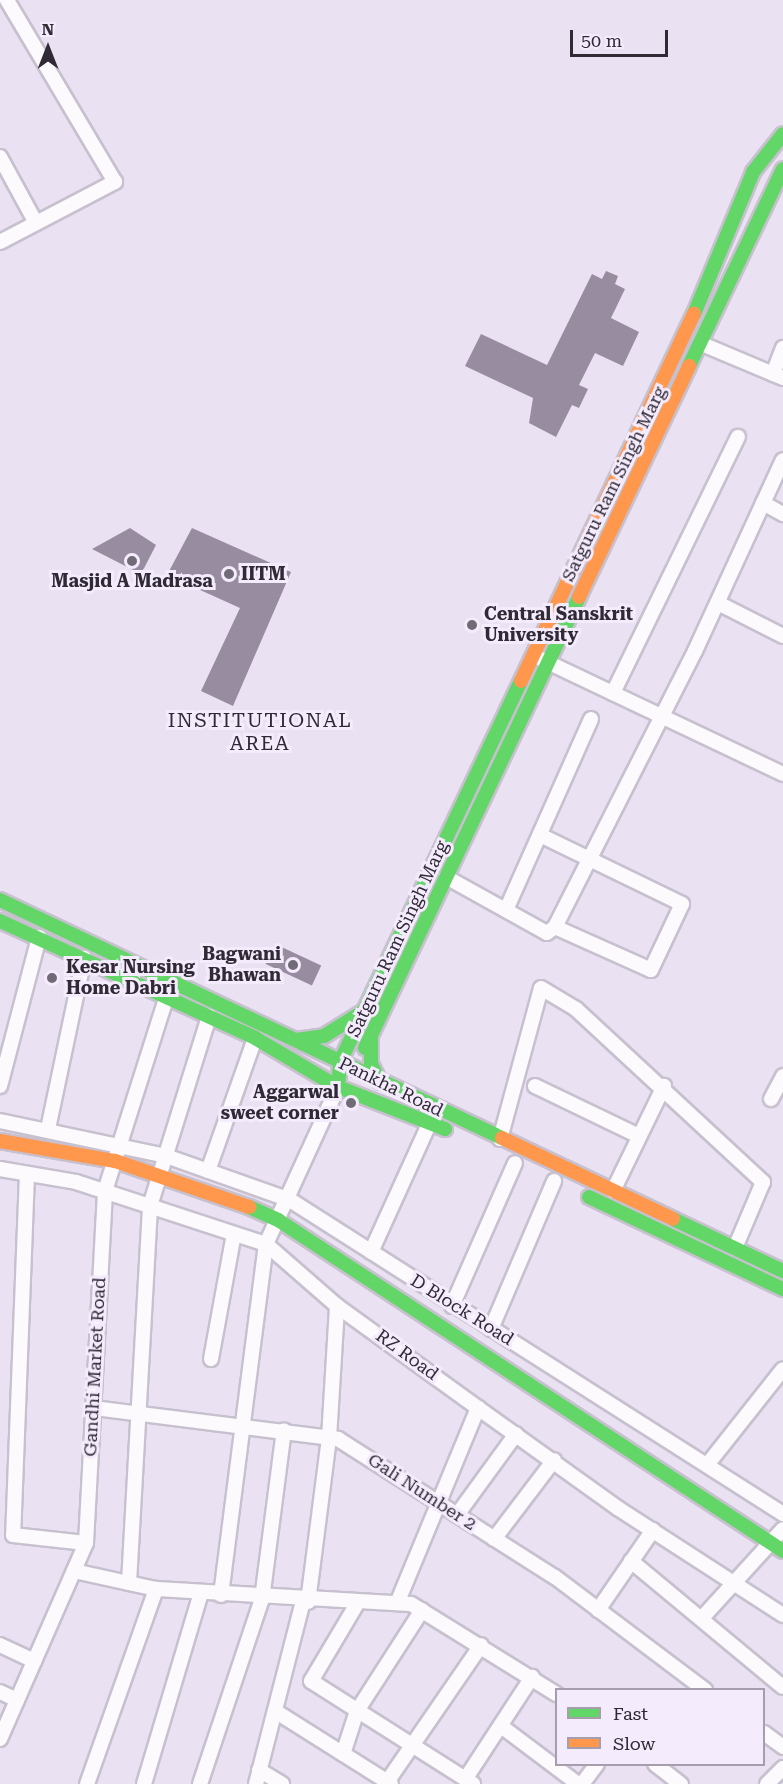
<!DOCTYPE html>
<html>
<head>
<meta charset="utf-8">
<style>
	body { margin:0 }
	#map { position:relative; width:783px; height:1784px; overflow:hidden; background:#eae1f2; font-family:"Roboto Serif",serif }
	div>[style] { position:absolute }
	.building>* { inset:0; background:#988da0; transform-origin:0 0 }
	.roads { filter:drop-shadow(2px 0 #c7c0ce) drop-shadow(-2px 0 #c7c0ce) drop-shadow(0 2px #c7c0ce) drop-shadow(0 -2px #c7c0ce) }
	.street>* { height:14px; margin:-7px; padding:0 7px; transform-origin:7px; border-radius:7px; background:#fcfafd }
	.fast>* { height:14px; margin:-7px; padding:0 7px; transform-origin:7px; border-radius:7px; background:#63d668 }
	.slow>* { height:14px; margin:-7px; padding:0 7px; transform-origin:7px; border-radius:7px; background:#ff974d }
	.dots>* { width:16px; height:16px; translate:-50% -50%; box-sizing:border-box; border:3px solid #f4ebfc; border-radius:50% }
	span { translate:-50% -50%; white-space:nowrap; text-align:center; line-height:1.15; -webkit-text-stroke:6px #f4ebfc; paint-order:stroke }
	.street-label { font-size:18px; color:#302a35 }
	.poi-label { font-size:18px; color:#302a35; font-weight:700 }
	.left { translate:0 -50%; text-align:left }
	.right { translate:-100% -50%; text-align:right }
	.neighbourhood-label { font-size:20px; color:#302a35; letter-spacing:1.5px }
	.legend { position:absolute; left:555px; top:1688px; width:210px; height:78px; box-sizing:border-box; background:#f4ebfc; border:2px solid #a69eac; margin:0; padding:8px 10px; list-style:none; font-size:18px; color:#302a35 }
	.legend li { display:flex; align-items:center; gap:12px; height:30px }
	.legend b { width:30px; border:2px solid #a69eac }
	.north { position:absolute; left:18px; top:18px; width:60px; height:60px; -webkit-text-stroke:4px #f4ebfc; paint-order:stroke; rotate:0deg; font-size:16px; font-weight:700; line-height:24px; text-align:center; color:#302a35 }
	.north::after { content:''; display:block; margin:auto; width:21px; height:27px; background:#302a35; clip-path:polygon(50% 0,100% 100%,50% 72%,0 100%) }
	.scale { position:absolute; left:570px; top:30px; width:98px; height:27px; box-sizing:border-box; border:3px solid #302a35; border-top:0; padding-left:8px; font-size:18px; line-height:21px; white-space:nowrap; color:#302a35; -webkit-text-stroke:4px #f4ebfc; paint-order:stroke }
</style>
</head>
<body>
<div id="map">
	<div class="building">
		<div style="clip-path:polygon(606px 271px,618px 276px,615px 284px,625px 289px,611px 318px,639px 332px,623px 366px,595px 353px,579px 385px,588px 389px,579px 408px,572px 405px,556px 437px,529px 423px,533px 398px,465px 366px,481px 334px,547px 365px,592px 274px,602px 279px)"></div>
		<div style="clip-path:polygon(130px 528px,156px 545px,141px 574px,92px 549px)"></div>
		<div style="clip-path:polygon(192px 528px,291px 572px,233px 706px,201px 691px,240px 608px,167px 575px)"></div>
		<div style="left:275px;top:944px;width:51px;height:22px;rotate:25deg"></div>
	</div>
	<div class="roads">
		<div class="street">
			<div style="left:0;top:157px;width:75px;rotate:61.4deg"></div>
			<div style="left:0;top:242px;width:130px;rotate:-27.6deg"></div>
			<div style="left:115px;top:182px;width:212px;rotate:-120.7deg"></div>
			<div style="left:702px;top:344px;width:88px;rotate:22.8deg"></div>
			<div style="left:773px;top:374px;width:28px;rotate:-69deg"></div>
			<div style="left:763px;top:503px;width:23px;rotate:29deg"></div>
			<div style="left:718px;top:603px;width:73px;rotate:26.9deg"></div>
			<div style="left:541px;top:659px;width:268px;rotate:25.4deg"></div>
			<div style="left:613px;top:693px;width:285px;rotate:-64deg"></div>
			<div style="left:540px;top:835px;width:158px;rotate:25.9deg"></div>
			<div style="left:682px;top:904px;width:73px;rotate:115.2deg"></div>
			<div style="left:651px;top:970px;width:105px;rotate:-155.9deg"></div>
			<div style="left:446px;top:877px;width:115px;rotate:29deg"></div>
			<div style="left:547px;top:933px;width:10px;rotate:-37deg"></div>
			<div style="left:555px;top:927px;width:309px;rotate:-63.1deg"></div>
			<div style="left:695px;top:651px;width:210px;rotate:-65.3deg"></div>
			<div style="left:506px;top:910px;width:209px;rotate:-66deg"></div>
			<div style="left:0;top:1086px;width:154px;rotate:-75.3deg"></div>
			<div style="left:535px;top:1086px;width:115px;rotate:25.7deg"></div>
			<div style="left:771px;top:1099px;width:26px;rotate:-62deg"></div>
			<div style="left:0;top:1121px;width:170px;rotate:11.9deg"></div>
			<div style="left:166px;top:1156px;width:132px;rotate:19.5deg"></div>
			<div style="left:290px;top:1200px;width:585px;rotate:32.49deg"></div>
			<div style="left:48px;top:1129px;width:175px;rotate:-78.1deg"></div>
			<div style="left:500px;top:1139px;width:156px;rotate:-74.8deg"></div>
			<div style="left:541px;top:988px;width:41px;rotate:31deg"></div>
			<div style="left:576px;top:1009px;width:255px;rotate:42.8deg"></div>
			<div style="left:763px;top:1182px;width:72px;rotate:113deg"></div>
			<div style="left:0;top:1169px;width:77px;rotate:9.7deg"></div>
			<div style="left:76px;top:1182px;width:200px;rotate:18.1deg"></div>
			<div style="left:266px;top:1244px;width:94px;rotate:41.1deg"></div>
			<div style="left:337px;top:1306px;width:174px;rotate:35.9deg"></div>
			<div style="left:478px;top:1408px;width:173px;rotate:35.6deg"></div>
			<div style="left:619px;top:1509px;width:195px;rotate:32.9deg"></div>
			<div style="left:208px;top:1171px;width:141px;rotate:-70.5deg"></div>
			<div style="left:27px;top:1174px;width:361px;rotate:92.2deg"></div>
			<div style="left:13px;top:1535px;width:73px;rotate:6.3deg"></div>
			<div style="left:613px;top:1191px;width:117px;rotate:-64.1deg"></div>
			<div style="left:371px;top:1252px;width:143px;rotate:-65.6deg"></div>
			<div style="left:452px;top:1306px;width:156px;rotate:-66.2deg"></div>
			<div style="left:491px;top:1329px;width:161px;rotate:-66.9deg"></div>
			<div style="left:211px;top:1359px;width:127px;rotate:-79.6deg"></div>
			<div style="left:94px;top:1408px;width:246px;rotate:7.2deg"></div>
			<div style="left:338px;top:1439px;width:257px;rotate:32.5deg"></div>
			<div style="left:555px;top:1577px;width:188px;rotate:37deg"></div>
			<div style="left:707px;top:1465px;width:122px;rotate:-51.6deg"></div>
			<div style="left:457px;top:1515px;width:100px;rotate:-53.9deg"></div>
			<div style="left:494px;top:1539px;width:99px;rotate:-52.8deg"></div>
			<div style="left:631px;top:1561px;width:197px;rotate:39.7deg"></div>
			<div style="left:74px;top:1571px;width:84px;rotate:12.4deg"></div>
			<div style="left:156px;top:1589px;width:255px;rotate:3.4deg"></div>
			<div style="left:411px;top:1604px;width:171px;rotate:31.8deg"></div>
			<div style="left:129px;top:1583px;width:378px;rotate:-86.8deg"></div>
			<div style="left:150px;top:1206px;width:199px;rotate:-72.7deg"></div>
			<div style="left:221px;top:1595px;width:354px;rotate:-82.7deg"></div>
			<div style="left:266px;top:1244px;width:173px;rotate:-65.4deg"></div>
			<div style="left:398px;top:1601px;width:209px;rotate:-67.5deg"></div>
			<div style="left:308px;top:1602px;width:165px;rotate:-82.7deg"></div>
			<div style="left:329px;top:1438px;width:132px;rotate:-86.5deg"></div>
			<div style="left:358px;top:1602px;width:92px;rotate:120.7deg"></div>
			<div style="left:311px;top:1681px;width:192px;rotate:32.4deg"></div>
			<div style="left:598px;top:1610px;width:97px;rotate:-55.5deg"></div>
			<div style="left:702px;top:1618px;width:120px;rotate:-47.7deg"></div>
			<div style="left:0;top:1645px;width:38px;rotate:25deg"></div>
			<div style="left:0;top:1692px;width:19px;rotate:25deg"></div>
			<div style="left:275px;top:1711px;width:137px;rotate:32.2deg"></div>
			<div style="left:501px;top:1726px;width:96px;rotate:37deg"></div>
			<div style="left:764px;top:1733px;width:24px;rotate:36deg"></div>
			<div style="left:0;top:1739px;width:214px;rotate:-66.3deg"></div>
			<div style="left:86px;top:1543px;width:353px;rotate:-86.9deg"></div>
			<div style="left:105px;top:1191px;width:205px;rotate:-72.4deg"></div>
			<div style="left:343px;top:1754px;width:45px;rotate:-72deg"></div>
			<div style="left:357px;top:1711px;width:120px;rotate:-57.2deg"></div>
			<div style="left:655px;top:1764px;width:33px;rotate:38deg"></div>
			<div style="left:259px;top:1770px;width:27px;rotate:31deg"></div>
			<div style="left:466px;top:1778px;width:121px;rotate:-56.8deg"></div>
			<div style="left:387px;top:1782px;width:166px;rotate:-55.5deg"></div>
			<div style="left:87px;top:1784px;width:207px;rotate:-70.5deg"></div>
			<div style="left:144px;top:1784px;width:199px;rotate:-73.4deg"></div>
			<div style="left:200px;top:1784px;width:195px;rotate:-71.5deg"></div>
			<div style="left:262px;top:1599px;width:170px;rotate:-82.6deg"></div>
			<div style="left:256px;top:1784px;width:189px;rotate:-75.6deg"></div>
			<div style="left:582px;top:1784px;width:25px;rotate:-53deg"></div>
			<div style="left:767px;top:1784px;width:23px;rotate:-45deg"></div>
		</div>
		<div class="fast">
			<div style="left:694px;top:314px;width:154px;rotate:-67.4deg"></div>
			<div style="left:753px;top:172px;width:48px;rotate:-51.7deg"></div>
			<div style="left:689px;top:366px;width:218px;rotate:-64.5deg"></div>
			<div style="left:0;top:900px;width:556px;rotate:25.37deg"></div>
			<div style="left:0;top:921px;width:281px;rotate:24.6deg"></div>
			<div style="left:255px;top:1038px;width:96px;rotate:30.6deg"></div>
			<div style="left:338px;top:1087px;width:115px;rotate:21.4deg"></div>
			<div style="left:371px;top:1036px;width:28px;rotate:90deg"></div>
			<div style="left:371px;top:1064px;width:20px;rotate:63deg"></div>
			<div style="left:296px;top:1040px;width:28px;rotate:-8deg"></div>
			<div style="left:324px;top:1036px;width:47px;rotate:-32deg"></div>
			<div style="left:365px;top:1048px;width:499px;rotate:-64.6deg"></div>
			<div style="left:338px;top:1087px;width:25px;rotate:-85deg"></div>
			<div style="left:340px;top:1062px;width:422px;rotate:-64.6deg"></div>
			<div style="left:589px;top:1197px;width:215px;rotate:25.4deg"></div>
			<div style="left:249px;top:1207px;width:32px;rotate:24deg"></div>
			<div style="left:278px;top:1220px;width:604px;rotate:33.24deg"></div>
			<div style="left:673px;top:1219px;width:122px;rotate:25.3deg"></div>
		</div>
		<div class="slow">
			<div style="left:579px;top:597px;width:256px;rotate:-64.5deg"></div>
			<div style="left:521px;top:681px;width:406px;rotate:-64.8deg"></div>
			<div style="left:502px;top:1138px;width:189px;rotate:25.3deg"></div>
			<div style="left:0;top:1141px;width:117px;rotate:9.9deg"></div>
			<div style="left:115px;top:1161px;width:142px;rotate:18.9deg"></div>
		</div>
	</div>
	<div class="dots">
		<div style="left:132px;top:561px;background:#716a77"></div>
		<div style="left:229px;top:574px;background:#716a77"></div>
		<div style="left:472px;top:625px;background:#716a77"></div>
		<div style="left:293px;top:965px;background:#716a77"></div>
		<div style="left:52px;top:978px;background:#716a77"></div>
		<div style="left:351px;top:1103px;background:#716a77"></div>
	</div>
	<div class="street-label">
		<span style="left:614px;top:484px;rotate:-64deg">Satguru Ram Singh Marg</span>
		<span style="left:398px;top:939px;rotate:-65deg">Satguru Ram Singh Marg</span>
		<span style="left:391px;top:1087px;rotate:26deg">Pankha Road</span>
		<span style="left:462px;top:1310px;rotate:32deg">D Block Road</span>
		<span style="left:407px;top:1355px;rotate:36deg">RZ Road</span>
		<span style="left:95px;top:1367px;rotate:-87deg">Gandhi Market Road</span>
		<span style="left:422px;top:1492px;rotate:33deg">Gali Number 2</span>
	</div>
	<div class="poi-label">
		<span class="left" style="left:241px;top:574px">IITM</span>
		<span style="left:132px;top:581px">Masjid A Madrasa</span>
		<span class="left" style="left:484px;top:625px">Central Sanskrit<br>University</span>
		<span class="right" style="left:281px;top:965px">Bagwani<br>Bhawan</span>
		<span class="left" style="left:66px;top:978px">Kesar Nursing<br>Home Dabri</span>
		<span class="right" style="left:339px;top:1103px">Aggarwal<br>sweet corner</span>
	</div>
	<div class="neighbourhood-label">
		<span style="left:260px;top:732px">INSTITUTIONAL<br>AREA</span>
	</div>
	<ul class="legend">
	<li><b style="height:8px;background:#63d668"></b>Fast</li>
	<li><b style="height:8px;background:#ff974d"></b>Slow</li>
	</ul>
	<div class="north">N</div>
	<div class="scale">50 m</div>
</div>
</body>
</html>
